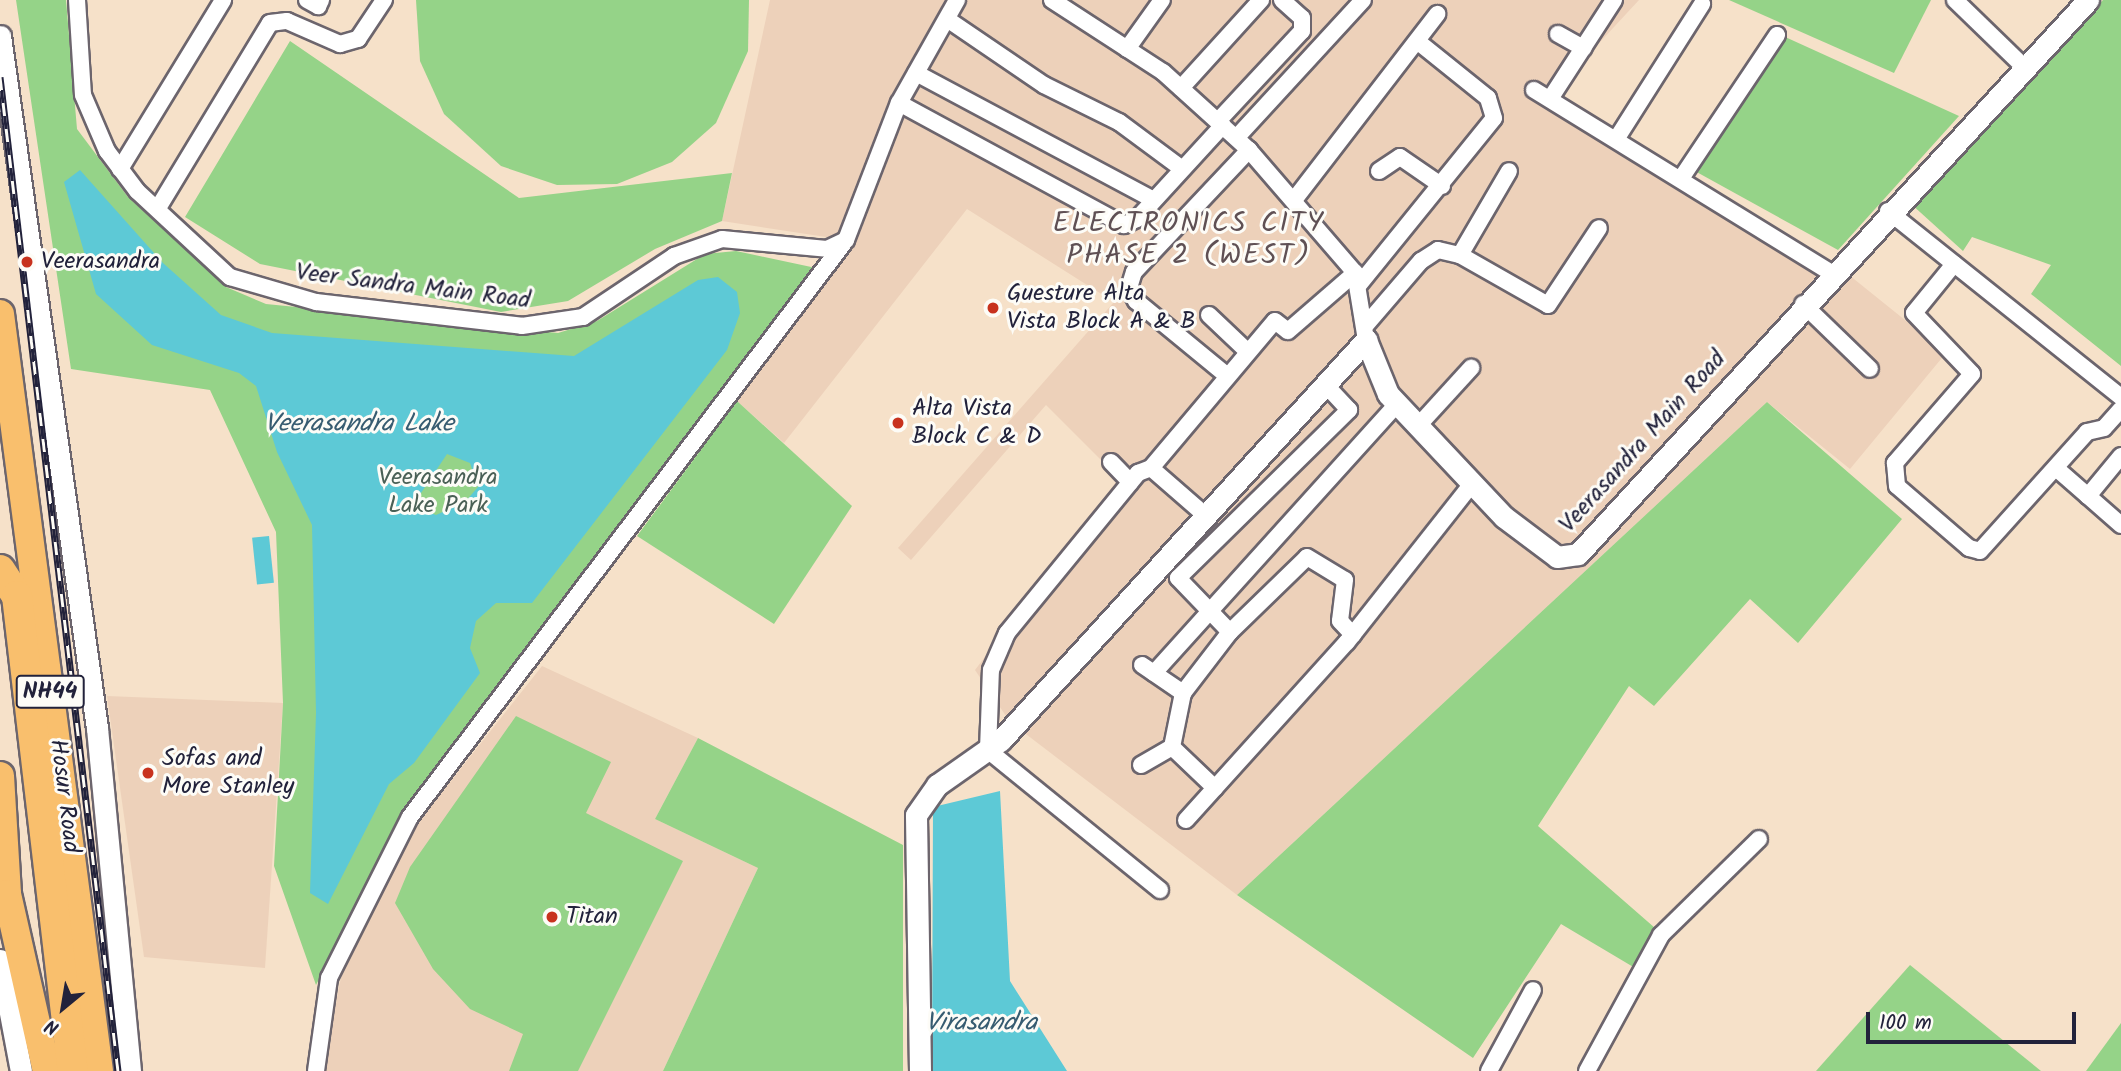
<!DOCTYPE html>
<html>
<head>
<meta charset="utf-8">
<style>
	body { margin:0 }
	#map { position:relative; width:2121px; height:1071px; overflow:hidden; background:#f6e1c9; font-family:Kalam,sans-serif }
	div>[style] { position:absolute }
	.built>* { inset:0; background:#edd1ba }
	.green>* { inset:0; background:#95d388 }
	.water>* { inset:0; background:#5dc9d6; transform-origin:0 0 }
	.roads { filter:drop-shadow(2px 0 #6c656d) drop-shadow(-2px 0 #6c656d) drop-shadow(0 2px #6c656d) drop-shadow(0 -2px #6c656d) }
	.minor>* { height:16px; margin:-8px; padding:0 8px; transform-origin:8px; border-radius:8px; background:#fff }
	.tertiary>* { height:21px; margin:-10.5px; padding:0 10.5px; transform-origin:10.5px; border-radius:10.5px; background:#fff }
	.trunk>* { height:28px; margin:-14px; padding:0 14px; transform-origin:14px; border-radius:14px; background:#f9bf6d }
	.motorway>* { height:30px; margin:-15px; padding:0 15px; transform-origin:15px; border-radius:15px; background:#f9bf6d }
	.rail>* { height:7px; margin-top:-3.5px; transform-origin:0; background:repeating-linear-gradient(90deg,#fdfcf7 0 13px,#22223b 0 26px); box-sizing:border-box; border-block:2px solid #22223b }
	.dots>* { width:19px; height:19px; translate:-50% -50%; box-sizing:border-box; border:4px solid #fdfcf7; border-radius:50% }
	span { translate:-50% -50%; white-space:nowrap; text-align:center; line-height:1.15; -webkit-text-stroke:6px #fdfcf7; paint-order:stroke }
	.shield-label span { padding:2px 5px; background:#fdfcf7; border:2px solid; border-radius:5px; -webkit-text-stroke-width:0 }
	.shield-label { font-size:23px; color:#22223b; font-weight:700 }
	.poi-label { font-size:24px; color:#22223b }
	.left { translate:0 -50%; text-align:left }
	.street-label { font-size:24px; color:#22223b }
	.park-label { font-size:24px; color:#4a6056 }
	.water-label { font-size:26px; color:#375c71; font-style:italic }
	.quarter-label { font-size:28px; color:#5f5054; letter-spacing:2px }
	.north { position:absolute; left:28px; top:973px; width:70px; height:70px; -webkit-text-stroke:5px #fdfcf7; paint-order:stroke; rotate:210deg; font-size:19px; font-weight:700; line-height:28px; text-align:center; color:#22223b }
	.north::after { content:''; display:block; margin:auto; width:24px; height:32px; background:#22223b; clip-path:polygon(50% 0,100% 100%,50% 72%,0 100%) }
	.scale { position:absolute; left:1866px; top:1012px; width:210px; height:32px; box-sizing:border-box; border:4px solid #22223b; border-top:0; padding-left:9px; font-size:21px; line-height:24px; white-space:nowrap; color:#22223b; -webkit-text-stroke:5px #fdfcf7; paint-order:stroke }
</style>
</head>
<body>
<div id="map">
	<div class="built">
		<div style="clip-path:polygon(770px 0,1639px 0,1552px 94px,1844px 271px,1946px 353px,1850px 469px,1767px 402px,1237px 895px,1010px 722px,975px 670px,1119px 478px,1046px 405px,911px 560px,898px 548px,1114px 302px,967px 209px,784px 443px,737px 401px,846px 240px,722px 221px)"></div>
		<div style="clip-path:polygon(542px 666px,698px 738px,655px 819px,758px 868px,663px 1071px,323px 1071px,343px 967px,420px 820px)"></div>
		<div style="clip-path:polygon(107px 696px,283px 703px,265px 968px,144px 957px)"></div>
	</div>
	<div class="green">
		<div style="clip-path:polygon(16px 0,66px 0,77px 129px,128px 197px,226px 287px,266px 304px,558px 333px,597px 321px,705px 254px,736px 251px,816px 268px,378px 864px,316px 985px,274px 866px,283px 703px,276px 532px,210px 390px,71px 369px)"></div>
		<div style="clip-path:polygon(416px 0,749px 0,748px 51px,716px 123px,672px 162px,617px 184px,557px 185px,501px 166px,444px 114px,420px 61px)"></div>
		<div style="clip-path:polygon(1729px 0,1931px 0,1894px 73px)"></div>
		<div style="clip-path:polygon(2103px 0,2121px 0,2121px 366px,2031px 294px,2051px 265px,1972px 237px,1963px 251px,1910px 203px)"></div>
		<div style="clip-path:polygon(1783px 36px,1959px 116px,1838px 250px,1693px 170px)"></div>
		<div style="clip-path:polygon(290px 41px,519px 198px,732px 173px,722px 221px,655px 249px,568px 301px,501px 312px,260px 264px,185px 217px)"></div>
		<div style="clip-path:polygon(737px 401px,852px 506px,774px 624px,637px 536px)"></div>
		<div style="clip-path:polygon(1767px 402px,1902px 519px,1798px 643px,1750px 599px,1654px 706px,1629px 686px,1538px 826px,1655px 928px,1635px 968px,1561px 924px,1473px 1058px,1237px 895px)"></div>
		<div style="clip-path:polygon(516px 716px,611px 762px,586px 813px,683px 861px,578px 1071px,509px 1071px,523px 1034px,470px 1009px,433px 969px,395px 903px,410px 867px)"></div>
		<div style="clip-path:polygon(698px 738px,903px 845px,903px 1071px,663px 1071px,758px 868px,655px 819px)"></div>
		<div style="clip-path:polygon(1910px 965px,2041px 1071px,1816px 1071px)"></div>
		<div style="clip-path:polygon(2121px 1023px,2121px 1071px,2086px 1071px)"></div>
	</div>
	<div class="water">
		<div style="clip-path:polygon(evenodd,80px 170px,163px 263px,221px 315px,272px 333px,574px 356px,698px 280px,718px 277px,737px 292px,740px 313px,727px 350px,532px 603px,496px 603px,476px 621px,470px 648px,480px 673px,414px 763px,389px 784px,328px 904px,310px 893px,316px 713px,312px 525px,277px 452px,256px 386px,239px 373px,152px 345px,96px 294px,64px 182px,80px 170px,447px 454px,470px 463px,478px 487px,465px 502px,436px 515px,421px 509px,421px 493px,447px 454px)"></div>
		<div style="left:269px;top:536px;width:47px;height:17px;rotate:84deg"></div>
		<div style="clip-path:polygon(1000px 791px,1010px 981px,1067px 1071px,932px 1071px,933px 807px)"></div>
	</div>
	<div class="roads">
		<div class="minor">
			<div style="left:77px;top:0;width:95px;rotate:86.4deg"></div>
			<div style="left:83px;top:95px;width:61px;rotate:66.8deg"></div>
			<div style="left:107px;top:151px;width:50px;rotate:53.1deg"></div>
			<div style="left:137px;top:191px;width:127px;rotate:42.8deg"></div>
			<div style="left:230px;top:277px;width:90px;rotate:16.2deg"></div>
			<div style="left:316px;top:302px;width:207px;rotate:6.6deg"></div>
			<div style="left:522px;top:326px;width:62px;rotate:-8.4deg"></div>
			<div style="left:583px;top:317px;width:110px;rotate:-33.8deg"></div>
			<div style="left:674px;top:256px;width:51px;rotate:-19.5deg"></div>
			<div style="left:722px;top:239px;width:105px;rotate:5.4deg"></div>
			<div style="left:827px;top:249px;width:21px;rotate:-25deg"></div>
			<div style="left:846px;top:240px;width:147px;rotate:-68.9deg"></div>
			<div style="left:899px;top:103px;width:118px;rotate:-60.6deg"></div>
			<div style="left:307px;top:0;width:13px;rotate:29deg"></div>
			<div style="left:318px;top:6px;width:7px;rotate:-63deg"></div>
			<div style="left:1052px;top:0;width:132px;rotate:33deg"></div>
			<div style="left:1163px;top:72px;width:116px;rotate:42.2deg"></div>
			<div style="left:1249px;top:150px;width:162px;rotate:49.2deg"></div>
			<div style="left:1355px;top:273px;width:68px;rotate:80.7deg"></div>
			<div style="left:1955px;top:0;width:95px;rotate:44.1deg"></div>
			<div style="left:947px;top:19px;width:117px;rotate:34.2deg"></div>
			<div style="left:1044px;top:85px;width:84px;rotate:26.3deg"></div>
			<div style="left:1119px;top:122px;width:77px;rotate:36.6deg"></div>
			<div style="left:1558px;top:34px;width:29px;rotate:29deg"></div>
			<div style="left:1127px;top:49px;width:60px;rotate:-54.5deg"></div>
			<div style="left:916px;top:73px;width:268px;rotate:28.1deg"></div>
			<div style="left:1181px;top:88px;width:119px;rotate:-47.7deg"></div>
			<div style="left:1534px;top:90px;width:350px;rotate:31.6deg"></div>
			<div style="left:1550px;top:99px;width:118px;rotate:-57.1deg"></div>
			<div style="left:899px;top:103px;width:256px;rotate:28.5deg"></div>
			<div style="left:1124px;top:225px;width:14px;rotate:-25deg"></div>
			<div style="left:1137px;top:219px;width:127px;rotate:-47.5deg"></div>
			<div style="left:1218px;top:121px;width:123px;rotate:-47deg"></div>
			<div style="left:1302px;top:31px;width:13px;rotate:-90deg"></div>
			<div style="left:1302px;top:18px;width:27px;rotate:-138deg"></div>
			<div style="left:1237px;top:137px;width:186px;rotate:-47.4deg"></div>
			<div style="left:1617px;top:138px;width:159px;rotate:-57.6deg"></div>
			<div style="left:120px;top:169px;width:198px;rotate:-58.6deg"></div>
			<div style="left:1379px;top:171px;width:25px;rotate:-34deg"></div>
			<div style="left:1400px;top:157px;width:51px;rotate:34.6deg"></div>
			<div style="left:1682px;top:177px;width:171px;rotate:-56.2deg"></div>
			<div style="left:1294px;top:200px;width:235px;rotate:-52.4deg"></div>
			<div style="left:158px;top:208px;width:216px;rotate:-58.8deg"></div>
			<div style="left:270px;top:23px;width:17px;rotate:-7deg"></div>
			<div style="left:287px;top:21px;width:58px;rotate:23.5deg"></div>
			<div style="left:340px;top:44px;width:19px;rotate:-16deg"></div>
			<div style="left:358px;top:39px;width:47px;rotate:-56.3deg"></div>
			<div style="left:1888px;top:211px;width:298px;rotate:38.6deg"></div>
			<div style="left:1460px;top:255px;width:97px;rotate:-59.7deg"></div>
			<div style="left:1954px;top:264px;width:63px;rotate:129.2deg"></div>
			<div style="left:1914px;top:313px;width:84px;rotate:46.4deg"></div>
			<div style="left:1972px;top:374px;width:118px;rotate:130.9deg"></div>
			<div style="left:1895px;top:463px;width:23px;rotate:85deg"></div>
			<div style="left:1897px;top:486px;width:95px;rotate:40.7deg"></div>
			<div style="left:1969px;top:548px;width:11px;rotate:15deg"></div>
			<div style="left:1980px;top:551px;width:160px;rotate:-48deg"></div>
			<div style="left:2087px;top:432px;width:17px;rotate:-13deg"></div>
			<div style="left:2104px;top:428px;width:25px;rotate:-48deg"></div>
			<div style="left:1358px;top:286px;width:216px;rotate:-51deg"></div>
			<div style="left:1494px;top:118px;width:21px;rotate:-107deg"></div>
			<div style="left:1488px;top:98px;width:91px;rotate:-141.2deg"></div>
			<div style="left:1803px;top:304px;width:93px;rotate:44.1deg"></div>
			<div style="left:1209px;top:315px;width:52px;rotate:43.5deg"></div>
			<div style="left:1365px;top:326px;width:86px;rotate:-49.3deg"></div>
			<div style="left:1421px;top:261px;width:20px;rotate:-33deg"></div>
			<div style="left:1438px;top:250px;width:23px;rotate:13deg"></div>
			<div style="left:1460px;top:255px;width:101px;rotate:29.6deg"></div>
			<div style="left:1548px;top:305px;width:92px;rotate:-56.5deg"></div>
			<div style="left:1225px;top:374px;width:115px;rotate:-140.6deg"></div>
			<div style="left:1136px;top:301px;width:15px;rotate:-118deg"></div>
			<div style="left:1129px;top:288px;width:17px;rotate:-73deg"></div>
			<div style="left:1134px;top:272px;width:168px;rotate:-46.7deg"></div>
			<div style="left:1418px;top:426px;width:79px;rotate:-47.6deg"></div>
			<div style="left:2121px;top:456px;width:52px;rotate:129.5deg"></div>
			<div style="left:2088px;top:496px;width:44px;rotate:41.3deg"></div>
			<div style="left:1111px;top:462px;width:28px;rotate:46deg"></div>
			<div style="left:1151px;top:468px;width:192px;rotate:-49.9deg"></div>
			<div style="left:1275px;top:321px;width:16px;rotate:38deg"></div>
			<div style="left:1288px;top:331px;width:89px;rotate:-40.9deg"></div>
			<div style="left:2057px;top:469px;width:41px;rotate:41.1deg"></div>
			<div style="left:1230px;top:632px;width:107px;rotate:-44.2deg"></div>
			<div style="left:1307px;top:557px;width:44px;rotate:31.2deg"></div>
			<div style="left:1345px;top:580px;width:41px;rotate:97deg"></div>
			<div style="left:1340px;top:621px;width:19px;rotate:47deg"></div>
			<div style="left:1142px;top:665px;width:50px;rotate:34.3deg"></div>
			<div style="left:1154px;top:673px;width:363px;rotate:-47.9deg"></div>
			<div style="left:1141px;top:765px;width:36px;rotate:-30deg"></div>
			<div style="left:1215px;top:788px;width:59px;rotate:-136.4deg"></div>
			<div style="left:1172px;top:747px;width:55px;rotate:-78.5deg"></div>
			<div style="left:1183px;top:693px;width:77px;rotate:-52.4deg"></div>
			<div style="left:1230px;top:632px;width:75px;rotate:-133.9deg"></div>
			<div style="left:1178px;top:578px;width:240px;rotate:-44.5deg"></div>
			<div style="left:1349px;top:410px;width:35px;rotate:-133deg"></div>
			<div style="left:1186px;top:820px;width:240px;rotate:-47.9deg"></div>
			<div style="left:1347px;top:642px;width:201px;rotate:-51.7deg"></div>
			<div style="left:1160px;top:890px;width:222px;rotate:-140.9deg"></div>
			<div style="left:988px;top:750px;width:80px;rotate:-87.9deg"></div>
			<div style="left:991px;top:670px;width:40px;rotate:-66.6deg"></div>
			<div style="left:1007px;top:633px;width:207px;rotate:-50.7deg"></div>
			<div style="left:1138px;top:473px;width:14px;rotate:-21deg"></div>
			<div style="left:1151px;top:468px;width:70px;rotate:41deg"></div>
			<div style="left:316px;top:1071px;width:94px;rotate:-82deg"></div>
			<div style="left:329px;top:978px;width:180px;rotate:-63.3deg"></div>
			<div style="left:410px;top:817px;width:718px;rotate:-52.92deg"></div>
			<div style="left:1489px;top:1071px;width:92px;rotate:-61.5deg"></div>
			<div style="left:1587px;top:1071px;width:155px;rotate:-61.4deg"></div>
			<div style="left:1661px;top:935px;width:137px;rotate:-44.4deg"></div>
		</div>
		<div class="tertiary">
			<div style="left:0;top:36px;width:699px;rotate:82.02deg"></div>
			<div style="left:97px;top:728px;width:345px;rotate:84.5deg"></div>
			<div style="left:1366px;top:340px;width:58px;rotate:67.8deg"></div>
			<div style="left:1388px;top:394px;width:169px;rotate:46.7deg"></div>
			<div style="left:1504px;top:517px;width:66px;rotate:37deg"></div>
			<div style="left:1557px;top:557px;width:21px;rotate:-8deg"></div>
			<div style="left:1578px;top:554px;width:753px;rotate:-47.37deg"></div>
			<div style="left:0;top:960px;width:113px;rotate:79.3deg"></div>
			<div style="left:920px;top:1071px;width:256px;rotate:-90.9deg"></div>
			<div style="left:916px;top:815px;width:37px;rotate:-55deg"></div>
			<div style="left:937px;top:785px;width:78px;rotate:-35.1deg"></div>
			<div style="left:1001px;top:740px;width:542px;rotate:-47.62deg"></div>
		</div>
		<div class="trunk">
			<div style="left:0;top:314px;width:763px;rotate:82.55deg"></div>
			<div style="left:0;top:776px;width:118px;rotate:86.6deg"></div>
			<div style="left:7px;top:894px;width:181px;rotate:77.3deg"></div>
		</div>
		<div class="motorway">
			<div style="left:0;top:570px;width:31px;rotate:57deg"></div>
			<div style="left:17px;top:596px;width:478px;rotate:83.3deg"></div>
		</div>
	</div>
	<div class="rail">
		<div style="left:0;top:77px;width:1001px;rotate:83.23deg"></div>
	</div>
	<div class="dots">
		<div style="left:27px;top:262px;background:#c8321e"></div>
		<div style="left:993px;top:308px;background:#c8321e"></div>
		<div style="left:898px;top:423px;background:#c8321e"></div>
		<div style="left:148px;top:773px;background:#c8321e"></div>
		<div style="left:552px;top:917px;background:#c8321e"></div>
	</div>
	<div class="shield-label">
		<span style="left:50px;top:692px">NH44</span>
	</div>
	<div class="poi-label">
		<span class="left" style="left:41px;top:262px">Veerasandra</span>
		<span class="left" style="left:1007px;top:308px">Guesture Alta<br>Vista Block A &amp; B</span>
		<span class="left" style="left:912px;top:423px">Alta Vista<br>Block C &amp; D</span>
		<span class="left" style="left:162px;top:773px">Sofas and<br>More Stanley</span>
		<span class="left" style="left:566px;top:917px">Titan</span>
	</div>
	<div class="street-label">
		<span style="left:413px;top:287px;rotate:7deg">Veer Sandra Main Road</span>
		<span style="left:1643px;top:442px;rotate:-48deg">Veerasandra Main Road</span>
		<span style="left:64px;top:796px;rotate:83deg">Hosur Road</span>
	</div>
	<div class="park-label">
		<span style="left:438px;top:492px">Veerasandra<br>Lake Park</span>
	</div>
	<div class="water-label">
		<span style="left:359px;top:425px">Veerasandra Lake</span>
		<span style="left:981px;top:1024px">Virasandra</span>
	</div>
	<div class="quarter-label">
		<span style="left:1189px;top:240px">ELECTRONICS CITY<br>PHASE 2 (WEST)</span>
	</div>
	<div class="north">N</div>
	<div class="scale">100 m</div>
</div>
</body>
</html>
